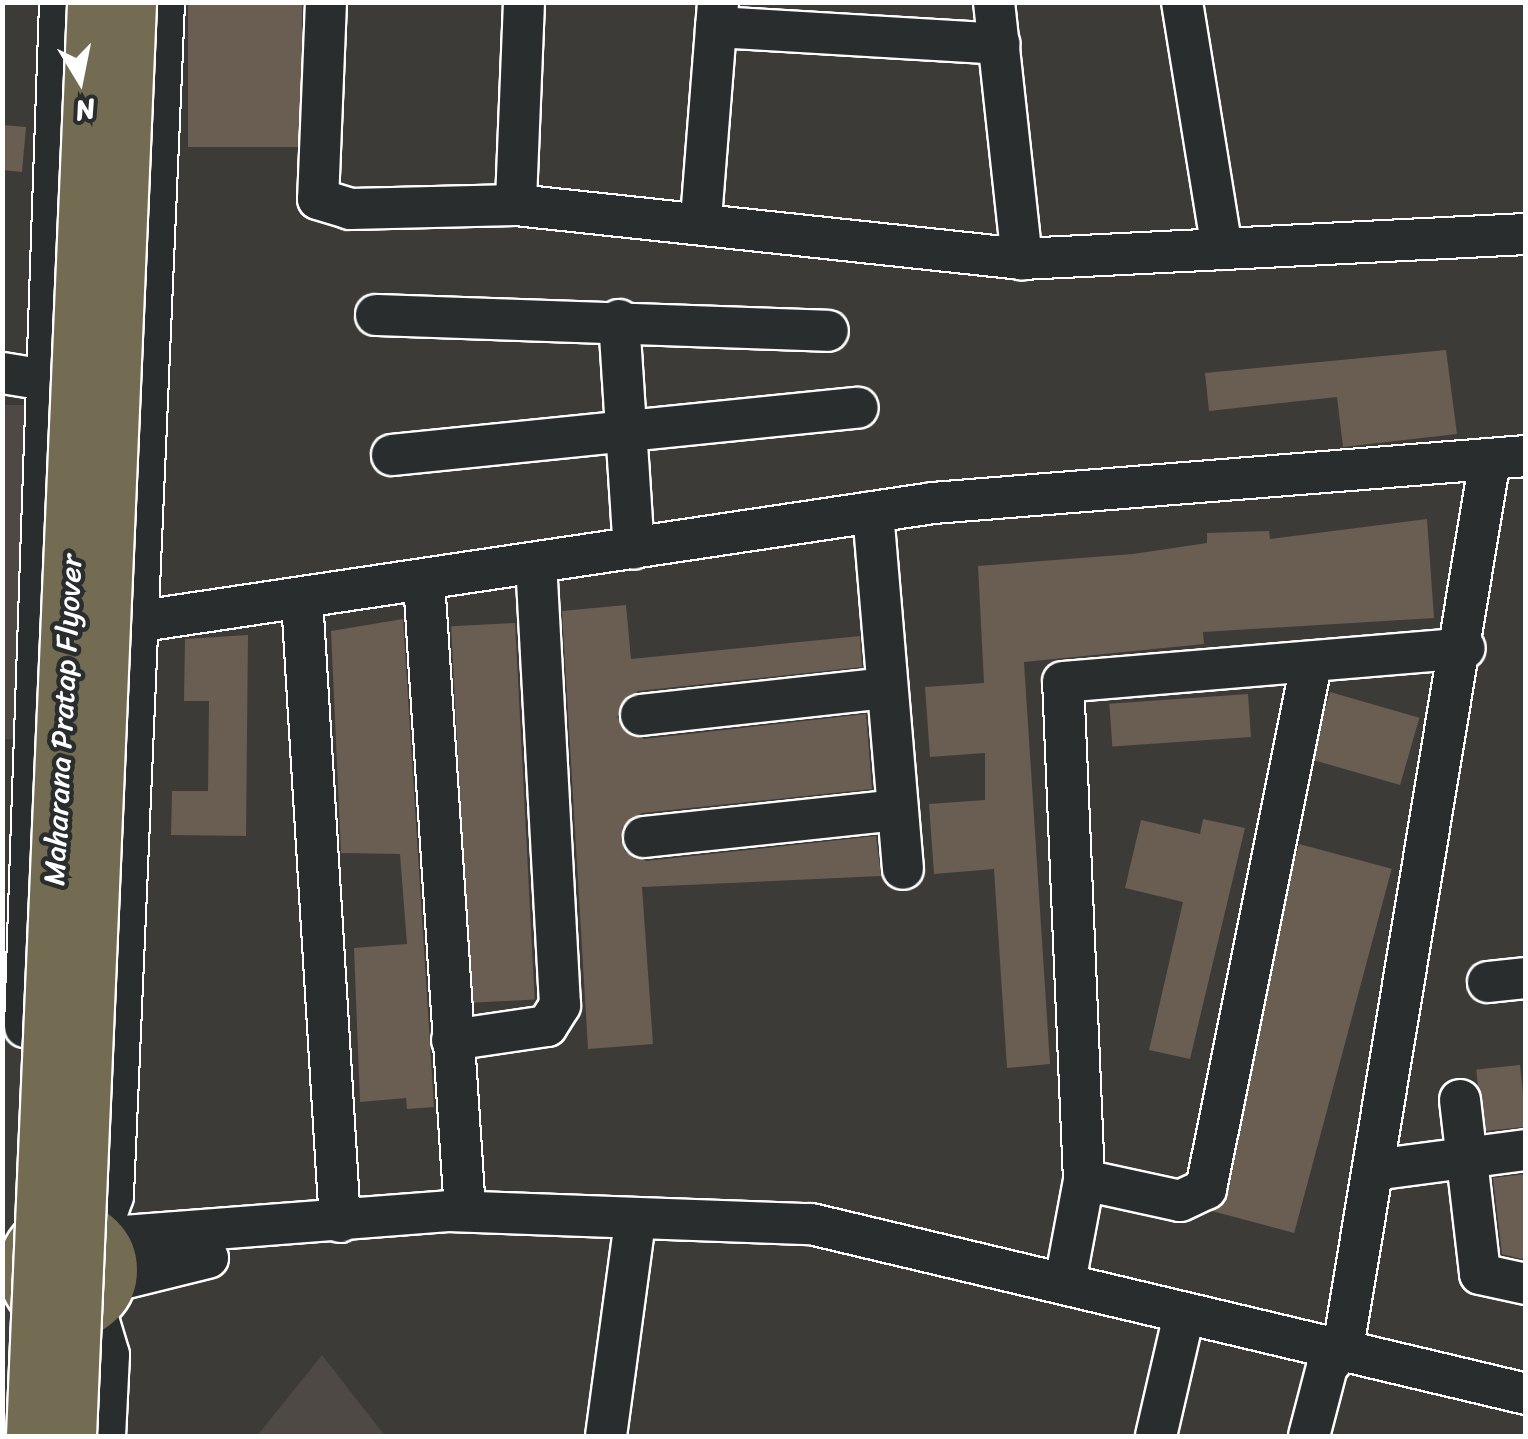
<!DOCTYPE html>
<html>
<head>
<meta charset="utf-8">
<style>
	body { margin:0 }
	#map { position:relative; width:1528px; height:1439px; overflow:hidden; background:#3d3b38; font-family:Sriracha,sans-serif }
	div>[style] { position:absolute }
	.built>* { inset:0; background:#4e4944 }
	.building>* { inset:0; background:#6a5d51; transform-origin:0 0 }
	.roads { filter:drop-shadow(2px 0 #fff) drop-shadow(-2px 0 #fff) drop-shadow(0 2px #fff) drop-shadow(0 -2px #fff) }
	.minor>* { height:40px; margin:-20px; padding:0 20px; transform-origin:20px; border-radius:20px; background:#2a2d2e }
	.major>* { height:50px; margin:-25px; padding:0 25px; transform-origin:25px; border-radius:25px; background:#736b52 }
	.major>.ring { margin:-25px; padding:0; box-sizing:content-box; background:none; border:50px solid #736b52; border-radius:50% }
	.bridges { filter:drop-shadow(2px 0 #fff) drop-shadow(-2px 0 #fff) drop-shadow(0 2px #fff) drop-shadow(0 -2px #fff) }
	.major-bridge>* { height:50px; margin:-25px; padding:0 25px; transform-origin:25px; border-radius:25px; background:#736b52 }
	span { translate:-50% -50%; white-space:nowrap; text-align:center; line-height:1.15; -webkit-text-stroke:9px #2a2d2e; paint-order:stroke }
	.street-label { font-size:30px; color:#fff }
	.frame { position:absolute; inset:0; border:5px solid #fff; pointer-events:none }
	.north { position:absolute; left:30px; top:30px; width:100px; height:100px; -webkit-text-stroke:8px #2a2d2e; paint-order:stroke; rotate:170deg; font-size:28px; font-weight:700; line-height:40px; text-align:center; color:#fff }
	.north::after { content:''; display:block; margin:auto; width:35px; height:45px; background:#fff; clip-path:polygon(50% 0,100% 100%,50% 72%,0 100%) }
</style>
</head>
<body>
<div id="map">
	<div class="built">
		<div style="clip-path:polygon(3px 405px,25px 405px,18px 739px,3px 739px)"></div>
		<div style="clip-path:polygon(322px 1355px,385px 1436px,257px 1436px)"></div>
	</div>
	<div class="building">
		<div style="left:188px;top:2px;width:114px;height:145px"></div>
		<div style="clip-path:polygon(2px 125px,26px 127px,22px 172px,2px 170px)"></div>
		<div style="clip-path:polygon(1446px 350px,1457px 434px,1343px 447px,1337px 397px,1209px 411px,1205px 373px)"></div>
		<div style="clip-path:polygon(1427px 519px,1434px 618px,1203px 632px,1204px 644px,1024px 662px,1050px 1064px,1007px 1068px,994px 869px,934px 874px,929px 804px,985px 800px,985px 753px,930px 757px,925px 687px,984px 683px,978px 566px,1133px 554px,1207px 543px,1207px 533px,1269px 531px,1270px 539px)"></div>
		<div style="clip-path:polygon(626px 605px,631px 659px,860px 636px,862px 667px,638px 691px,617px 717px,644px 739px,866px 714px,872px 789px,642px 813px,622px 828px,625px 852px,646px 861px,876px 836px,881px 876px,642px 887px,653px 1044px,588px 1049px,562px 611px)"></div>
		<div style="clip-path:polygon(403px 619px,434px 1107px,407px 1109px,406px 1098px,360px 1102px,354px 948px,407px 944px,400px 854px,341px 853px,331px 631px)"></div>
		<div style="left:515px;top:623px;width:377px;height:64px;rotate:87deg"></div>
		<div style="clip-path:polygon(248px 635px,246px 836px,171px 835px,172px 791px,208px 791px,209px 701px,184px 701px,185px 639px)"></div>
		<div style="left:1330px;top:692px;width:93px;height:70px;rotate:16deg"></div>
		<div style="left:1248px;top:694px;width:43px;height:139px;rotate:86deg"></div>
		<div style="clip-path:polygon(1203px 819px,1245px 828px,1190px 1059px,1149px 1050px,1183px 902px,1125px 888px,1141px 820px,1200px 834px)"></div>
		<div style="left:1299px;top:844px;width:96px;height:377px;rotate:15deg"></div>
		<div style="left:1520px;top:1065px;width:62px;height:44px;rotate:84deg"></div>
		<div style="clip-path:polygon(1526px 1174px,1526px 1260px,1502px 1254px,1493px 1178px)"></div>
	</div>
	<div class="roads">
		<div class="minor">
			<div style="left:164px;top:2px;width:1195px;rotate:92.45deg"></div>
			<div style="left:113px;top:1196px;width:45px;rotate:109.7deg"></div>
			<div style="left:98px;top:1238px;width:351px;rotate:-4.4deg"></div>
			<div style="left:448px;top:1211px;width:363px;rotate:2.1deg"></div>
			<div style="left:811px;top:1224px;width:735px;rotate:13.37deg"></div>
			<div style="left:326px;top:2px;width:197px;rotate:92.3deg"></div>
			<div style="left:318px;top:199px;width:34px;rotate:17deg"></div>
			<div style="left:350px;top:209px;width:166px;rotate:-1.4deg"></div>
			<div style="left:524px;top:2px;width:203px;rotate:92.3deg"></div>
			<div style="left:516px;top:205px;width:509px;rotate:6.09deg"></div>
			<div style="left:994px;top:2px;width:259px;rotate:83.8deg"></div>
			<div style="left:1022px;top:259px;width:505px;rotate:-2.84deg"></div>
			<div style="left:1182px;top:2px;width:250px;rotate:80.8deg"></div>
			<div style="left:716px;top:27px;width:284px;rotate:3.4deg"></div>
			<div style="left:701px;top:219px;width:217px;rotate:-85.5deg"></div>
			<div style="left:376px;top:315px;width:452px;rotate:2deg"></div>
			<div style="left:619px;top:320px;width:229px;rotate:86.3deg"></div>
			<div style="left:2px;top:373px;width:44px;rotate:9.2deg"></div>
			<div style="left:392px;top:455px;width:468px;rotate:-5.8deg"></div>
			<div style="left:873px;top:512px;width:358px;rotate:85.2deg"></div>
			<div style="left:424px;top:581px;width:631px;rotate:86.28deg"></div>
			<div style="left:302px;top:599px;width:624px;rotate:86.51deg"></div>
			<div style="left:135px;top:622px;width:807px;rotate:-8.48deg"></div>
			<div style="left:933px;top:503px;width:595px;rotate:-4.53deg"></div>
			<div style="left:641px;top:715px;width:246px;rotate:-6.3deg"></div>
			<div style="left:644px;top:837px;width:255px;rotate:-6.1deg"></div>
			<div style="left:1488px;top:982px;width:38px;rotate:-6deg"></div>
			<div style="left:25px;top:1027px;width:1026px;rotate:-88.04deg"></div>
			<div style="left:452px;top:1040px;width:96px;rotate:-8.4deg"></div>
			<div style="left:547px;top:1026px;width:25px;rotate:-58deg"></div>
			<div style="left:560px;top:1005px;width:442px;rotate:-93.1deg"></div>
			<div style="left:1460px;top:1100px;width:175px;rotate:83.4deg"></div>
			<div style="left:1480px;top:1274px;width:47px;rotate:12.3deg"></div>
			<div style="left:1374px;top:1170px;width:153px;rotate:-7.5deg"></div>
			<div style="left:1084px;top:1180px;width:98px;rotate:12.3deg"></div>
			<div style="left:1180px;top:1201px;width:29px;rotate:-25deg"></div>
			<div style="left:1206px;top:1189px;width:534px;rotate:-78.67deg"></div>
			<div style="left:110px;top:1282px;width:101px;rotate:-13.8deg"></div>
			<div style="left:1065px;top:1282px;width:104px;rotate:-79.4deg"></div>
			<div style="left:1084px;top:1180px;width:498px;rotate:-92.4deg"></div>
			<div style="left:1063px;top:682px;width:403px;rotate:-4.8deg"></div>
			<div style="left:94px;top:1305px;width:52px;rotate:73.3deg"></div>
			<div style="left:109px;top:1355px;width:81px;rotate:92.8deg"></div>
			<div style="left:606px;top:1436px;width:201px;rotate:-82.3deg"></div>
			<div style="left:1156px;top:1436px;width:107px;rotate:-77deg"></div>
			<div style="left:1309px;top:1436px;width:71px;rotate:-75.4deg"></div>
			<div style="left:1327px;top:1367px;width:25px;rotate:-50deg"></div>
			<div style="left:1343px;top:1348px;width:901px;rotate:-80.61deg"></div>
		</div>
		<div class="major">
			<div class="ring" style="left:24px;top:1226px;width:38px;height:38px"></div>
		</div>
	</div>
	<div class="bridges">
		<div class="major-bridge">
			<div style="left:32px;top:1436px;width:1435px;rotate:-87.56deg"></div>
			<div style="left:71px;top:1436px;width:1435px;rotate:-87.6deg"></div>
		</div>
	</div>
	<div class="street-label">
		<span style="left:63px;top:720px;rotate:-87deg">Maharana Pratap Flyover</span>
	</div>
	<div class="frame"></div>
	<div class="north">N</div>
</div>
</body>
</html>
